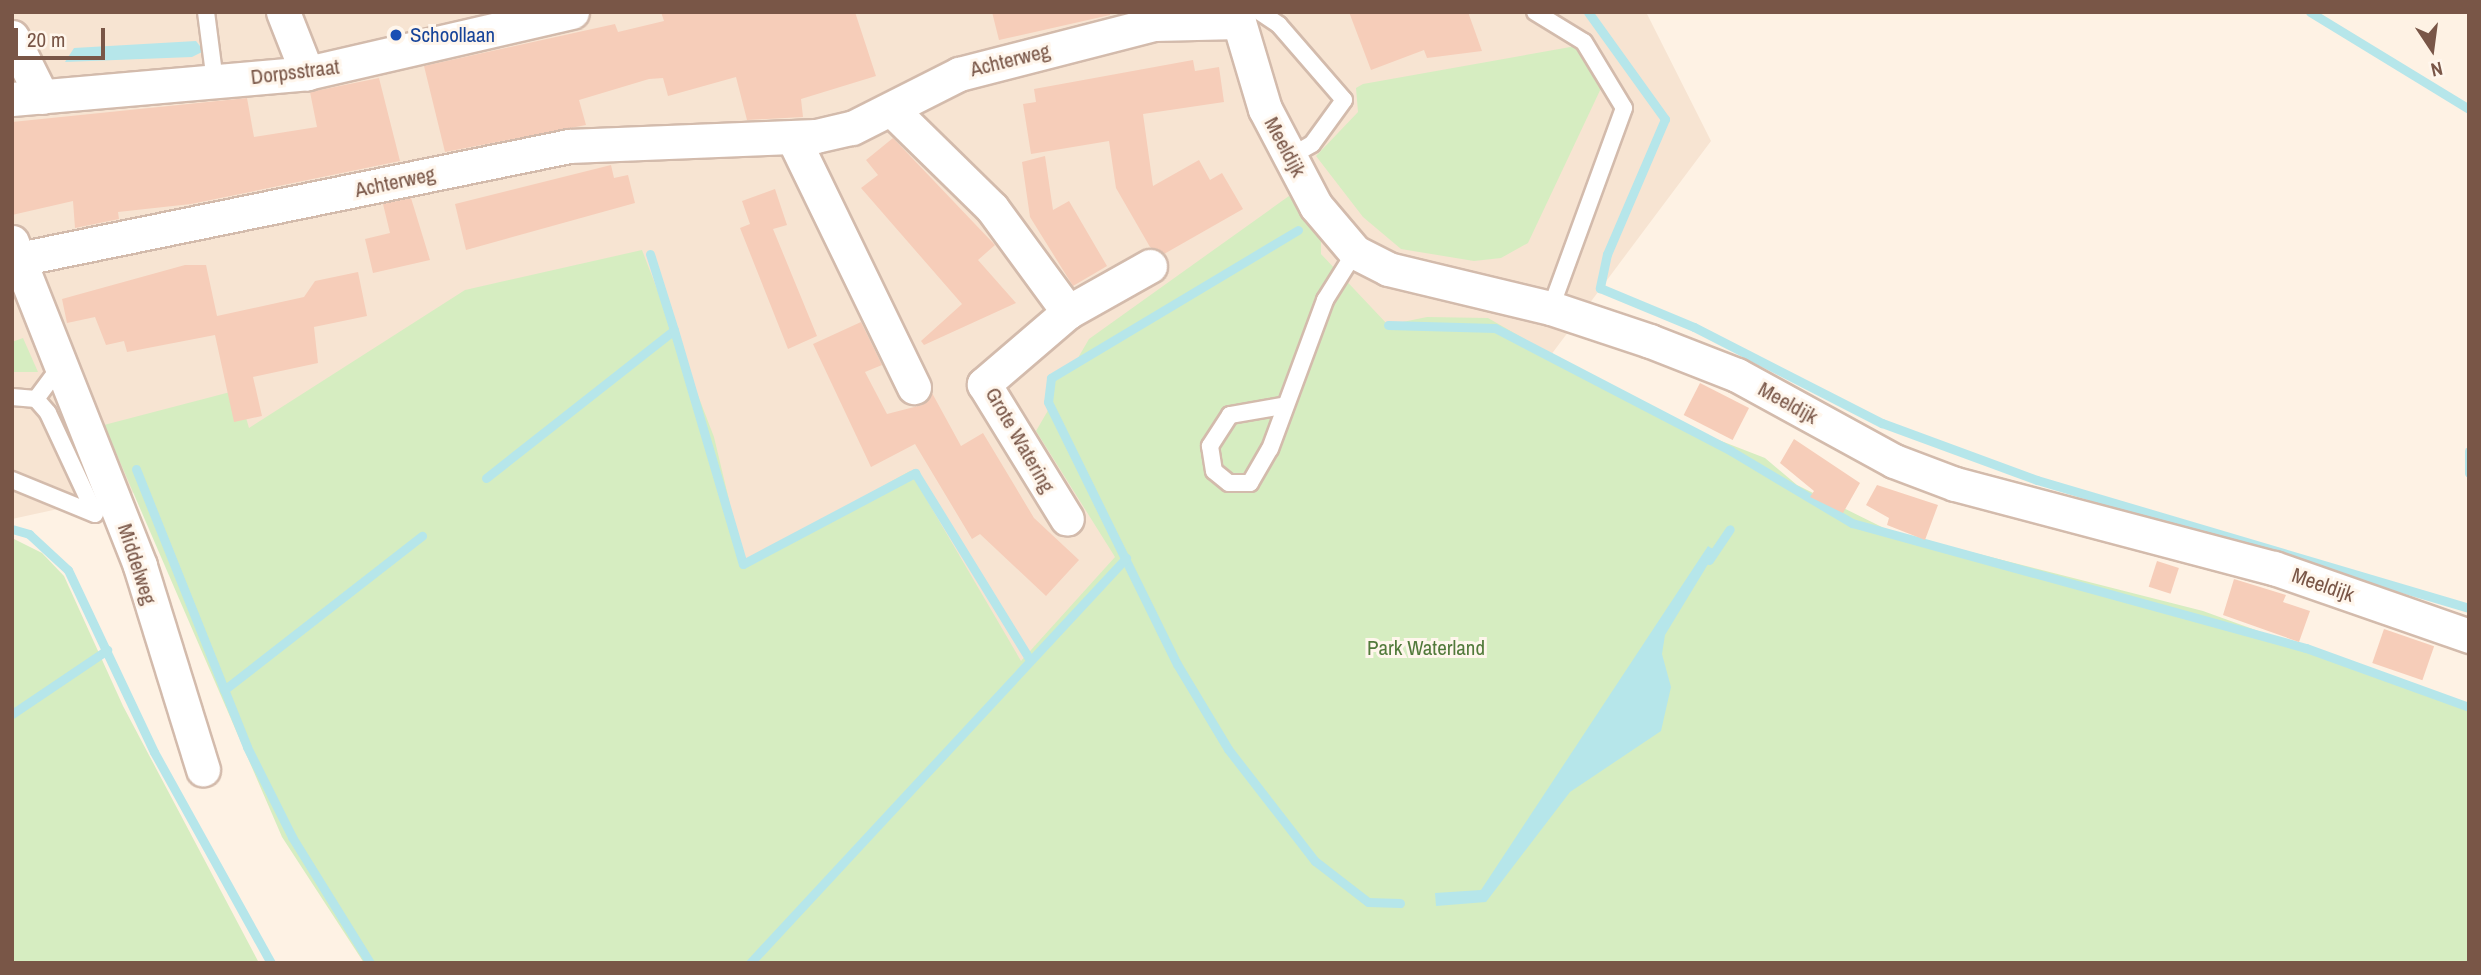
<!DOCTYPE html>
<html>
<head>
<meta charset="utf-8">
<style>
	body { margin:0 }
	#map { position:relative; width:2481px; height:975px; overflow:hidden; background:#fef2e4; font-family:"Archivo Narrow",sans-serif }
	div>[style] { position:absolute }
	.residential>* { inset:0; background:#f7e4d2 }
	.green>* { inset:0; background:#d6edc1 }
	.water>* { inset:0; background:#b6e6ea }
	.stream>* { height:9px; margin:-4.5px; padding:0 4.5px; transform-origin:4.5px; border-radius:4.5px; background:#b6e6ea }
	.building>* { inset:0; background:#f6cdb9; transform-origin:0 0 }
	.roads { filter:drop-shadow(2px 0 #d3bbac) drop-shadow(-2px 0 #d3bbac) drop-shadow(0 2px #d3bbac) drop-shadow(0 -2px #d3bbac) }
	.service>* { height:16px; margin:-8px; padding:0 8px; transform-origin:8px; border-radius:8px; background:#fff }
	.minor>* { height:33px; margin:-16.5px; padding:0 16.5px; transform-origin:16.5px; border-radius:16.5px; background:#fff }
	.dots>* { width:19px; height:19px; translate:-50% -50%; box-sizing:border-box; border:4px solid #fff6ec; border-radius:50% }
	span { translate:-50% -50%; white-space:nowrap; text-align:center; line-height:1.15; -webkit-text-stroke:6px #fff6ec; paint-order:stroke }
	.transit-label { font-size:21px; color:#164399 }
	.left { translate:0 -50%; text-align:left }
	.street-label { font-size:21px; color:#795647 }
	.park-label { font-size:21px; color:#527a3b }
	.frame { position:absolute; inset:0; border:14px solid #795647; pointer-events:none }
	.north { position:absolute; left:2397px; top:14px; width:70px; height:70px; -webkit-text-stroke:5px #fff6ec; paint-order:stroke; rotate:167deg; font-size:19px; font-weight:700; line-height:28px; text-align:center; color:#795647 }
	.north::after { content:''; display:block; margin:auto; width:24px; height:32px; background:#795647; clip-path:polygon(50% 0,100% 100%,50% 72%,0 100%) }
	.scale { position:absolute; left:14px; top:28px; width:91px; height:32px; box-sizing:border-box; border:4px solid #795647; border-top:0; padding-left:9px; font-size:21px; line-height:24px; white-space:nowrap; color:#795647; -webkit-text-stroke:5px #fff6ec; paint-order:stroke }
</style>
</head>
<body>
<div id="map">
	<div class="residential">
		<div style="clip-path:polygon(12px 12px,1646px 12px,1711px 141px,1387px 574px,1010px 784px,728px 630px,214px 475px,12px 519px)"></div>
	</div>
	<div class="green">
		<div style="clip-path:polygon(1576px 46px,1603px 84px,1528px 243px,1501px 258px,1474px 261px,1401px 249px,1363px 217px,1316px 156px,1358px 112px,1356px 88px,1363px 84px)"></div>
		<div style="clip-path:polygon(1289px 196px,1321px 240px,1321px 254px,1388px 325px,1427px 317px,1488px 318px,1662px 418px,1765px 458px,1797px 485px,1892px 532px,2203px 611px,2469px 707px,2469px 963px,364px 963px,282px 837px,104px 425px,238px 390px,249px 428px,465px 290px,642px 250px,714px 437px,744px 563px,910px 471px,1021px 661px,1115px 557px,1036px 431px,1050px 407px,1051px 378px,1075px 363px,1089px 339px)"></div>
		<div style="clip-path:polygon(23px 338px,38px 372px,12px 372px,12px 342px)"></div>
		<div style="clip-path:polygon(12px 538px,42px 553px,64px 576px,123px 706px,259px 963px,12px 963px)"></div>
	</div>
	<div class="water">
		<div style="clip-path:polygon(196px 41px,204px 51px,192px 57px,65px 62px,74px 48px)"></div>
		<div style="clip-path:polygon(1708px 546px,1716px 551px,1665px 635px,1662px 654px,1671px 687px,1661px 731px,1570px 792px,1486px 902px,1436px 906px,1435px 893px,1481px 890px)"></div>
	</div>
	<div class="stream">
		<div style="left:1588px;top:12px;width:132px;rotate:54.3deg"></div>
		<div style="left:1665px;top:119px;width:147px;rotate:113.2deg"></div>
		<div style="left:1607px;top:254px;width:35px;rotate:102deg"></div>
		<div style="left:1600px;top:288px;width:102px;rotate:22.5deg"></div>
		<div style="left:1694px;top:327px;width:211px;rotate:27.1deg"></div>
		<div style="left:1882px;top:423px;width:165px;rotate:20.2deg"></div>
		<div style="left:2037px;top:480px;width:451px;rotate:16.5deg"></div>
		<div style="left:2310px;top:12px;width:186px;rotate:31.4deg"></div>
		<div style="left:1298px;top:230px;width:288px;rotate:149.1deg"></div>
		<div style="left:1051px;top:378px;width:24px;rotate:97deg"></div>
		<div style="left:1048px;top:402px;width:292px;rotate:63.8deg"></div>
		<div style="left:1177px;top:664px;width:99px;rotate:59deg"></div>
		<div style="left:1228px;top:749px;width:142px;rotate:52.2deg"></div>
		<div style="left:1315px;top:861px;width:67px;rotate:37.7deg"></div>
		<div style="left:1368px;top:902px;width:32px;rotate:2deg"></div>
		<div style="left:650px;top:254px;width:80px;rotate:72.5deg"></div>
		<div style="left:1388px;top:325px;width:107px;rotate:1.6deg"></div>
		<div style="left:1495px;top:328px;width:266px;rotate:27.5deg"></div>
		<div style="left:1731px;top:451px;width:141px;rotate:30.8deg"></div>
		<div style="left:1852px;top:523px;width:471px;rotate:15.4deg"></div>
		<div style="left:2306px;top:648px;width:173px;rotate:19.9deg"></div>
		<div style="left:2469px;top:451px;width:22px;rotate:90deg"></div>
		<div style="left:136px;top:469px;width:299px;rotate:68.2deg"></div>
		<div style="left:247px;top:747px;width:101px;rotate:63.4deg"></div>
		<div style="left:292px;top:837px;width:148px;rotate:58.2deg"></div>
		<div style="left:486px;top:478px;width:239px;rotate:-38.2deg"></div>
		<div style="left:674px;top:330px;width:244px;rotate:73.6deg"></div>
		<div style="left:743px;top:564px;width:195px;rotate:-27.9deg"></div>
		<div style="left:915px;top:473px;width:217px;rotate:58.4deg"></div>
		<div style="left:12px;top:529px;width:18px;rotate:16deg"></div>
		<div style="left:29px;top:534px;width:53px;rotate:42.7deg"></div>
		<div style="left:68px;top:570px;width:201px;rotate:64.7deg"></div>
		<div style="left:154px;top:752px;width:241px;rotate:61deg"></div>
		<div style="left:1709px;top:560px;width:37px;rotate:-56deg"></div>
		<div style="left:224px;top:690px;width:251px;rotate:-37.9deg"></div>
		<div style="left:12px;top:714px;width:115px;rotate:-34deg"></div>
		<div style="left:750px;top:963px;width:553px;rotate:-47.13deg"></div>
	</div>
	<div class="building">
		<div style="clip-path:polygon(661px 12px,855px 12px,876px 76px,801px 99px,803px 117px,747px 120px,736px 77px,668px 96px,663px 78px,649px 79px,579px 100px,586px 125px,445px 152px,424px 66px,615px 24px,618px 32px,664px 21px)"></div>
		<div style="clip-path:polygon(992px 12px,1110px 12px,1110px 15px,999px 40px)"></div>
		<div style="clip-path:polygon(1349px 12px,1468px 12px,1482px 51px,1427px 58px,1424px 50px,1371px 70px)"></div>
		<div style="clip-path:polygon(1193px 60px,1195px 71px,1219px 67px,1224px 102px,1143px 114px,1153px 186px,1199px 160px,1210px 180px,1222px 173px,1243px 209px,1164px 254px,1150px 247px,1116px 188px,1109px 141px,1031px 154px,1023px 104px,1036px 102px,1034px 89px)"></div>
		<div style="clip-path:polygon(379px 78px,400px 161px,191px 204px,118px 212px,119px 219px,75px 228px,73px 201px,12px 215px,12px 122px,247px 98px,254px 137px,317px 127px,310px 92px)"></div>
		<div style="clip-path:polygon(893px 138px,995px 245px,978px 260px,1016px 303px,924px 345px,921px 341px,962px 304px,861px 188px,878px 175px,866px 160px)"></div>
		<div style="clip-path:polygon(1045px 156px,1053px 210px,1069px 201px,1107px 266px,1073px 286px,1030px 217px,1022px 162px)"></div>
		<div style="clip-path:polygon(611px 165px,614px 178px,628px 175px,635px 203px,466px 250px,455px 204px)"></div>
		<div style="clip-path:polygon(775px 189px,787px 225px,773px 229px,817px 336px,788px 349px,740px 228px,750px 224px,742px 201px)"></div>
		<div style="clip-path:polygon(411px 198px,430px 260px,373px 273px,365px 239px,390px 233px,383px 204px)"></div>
		<div style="clip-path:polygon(185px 265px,206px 265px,217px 316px,304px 297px,315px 281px,358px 272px,367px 316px,314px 327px,318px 363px,253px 377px,262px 416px,234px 422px,215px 335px,127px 352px,124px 341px,106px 345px,95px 317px,67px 323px,62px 299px)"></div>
		<div style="clip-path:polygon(861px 322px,882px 365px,865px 372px,887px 414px,922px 405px,932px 393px,961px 446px,983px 433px,1034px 518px,1079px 560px,1046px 596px,980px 534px,972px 539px,915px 444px,871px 467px,813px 344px)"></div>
		<div style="left:1700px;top:383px;width:55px;height:36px;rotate:27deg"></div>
		<div style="clip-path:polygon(1794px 439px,1860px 483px,1843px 513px,1810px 497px,1814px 491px,1780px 463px)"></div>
		<div style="clip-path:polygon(1877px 485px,1938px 505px,1925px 540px,1887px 525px,1889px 518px,1866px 505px)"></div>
		<div style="left:2157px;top:561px;width:23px;height:27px;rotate:18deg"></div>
		<div style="clip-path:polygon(2234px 579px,2286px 595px,2283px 602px,2310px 611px,2299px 642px,2223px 615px)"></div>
		<div style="left:2384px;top:629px;width:53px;height:36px;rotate:19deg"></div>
	</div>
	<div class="roads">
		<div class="service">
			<div style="left:206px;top:12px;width:70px;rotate:82.6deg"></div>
			<div style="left:1260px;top:12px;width:23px;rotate:34deg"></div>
			<div style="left:1279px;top:25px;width:99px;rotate:49.1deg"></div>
			<div style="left:1344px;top:100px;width:54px;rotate:126deg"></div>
			<div style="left:1312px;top:144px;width:24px;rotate:150deg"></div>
			<div style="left:1535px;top:12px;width:57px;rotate:31.5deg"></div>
			<div style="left:1584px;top:42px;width:77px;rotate:58.8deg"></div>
			<div style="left:1624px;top:108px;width:213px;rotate:110.1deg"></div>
			<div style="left:12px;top:397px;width:24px;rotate:5deg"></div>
			<div style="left:36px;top:399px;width:18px;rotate:49deg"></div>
			<div style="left:48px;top:413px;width:111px;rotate:65deg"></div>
			<div style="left:95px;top:514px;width:90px;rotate:-157.7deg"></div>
			<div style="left:36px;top:399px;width:44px;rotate:-53.4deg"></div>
			<div style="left:1282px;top:406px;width:53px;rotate:170.2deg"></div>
			<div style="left:1230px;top:415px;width:37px;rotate:123deg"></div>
			<div style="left:1210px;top:446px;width:25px;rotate:81deg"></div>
			<div style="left:1214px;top:471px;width:19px;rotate:39deg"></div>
			<div style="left:1229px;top:483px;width:21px"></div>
			<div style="left:1250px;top:483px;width:39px;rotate:-60deg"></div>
			<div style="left:1270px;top:449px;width:159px;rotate:-69.7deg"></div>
			<div style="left:1325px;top:300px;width:57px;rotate:-58deg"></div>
		</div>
		<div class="minor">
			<div style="left:283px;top:12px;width:66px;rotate:68.5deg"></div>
			<div style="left:1239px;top:22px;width:91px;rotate:73.4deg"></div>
			<div style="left:1265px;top:109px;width:110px;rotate:62.3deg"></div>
			<div style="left:1316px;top:206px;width:60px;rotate:49.7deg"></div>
			<div style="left:1355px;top:252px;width:37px;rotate:27deg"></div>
			<div style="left:1388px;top:269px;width:168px;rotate:13.5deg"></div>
			<div style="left:1551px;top:308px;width:104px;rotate:18.4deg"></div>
			<div style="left:1650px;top:341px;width:93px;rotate:21.3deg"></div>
			<div style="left:1737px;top:375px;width:179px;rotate:28.7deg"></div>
			<div style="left:1894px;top:461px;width:65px;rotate:20.7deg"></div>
			<div style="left:1955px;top:484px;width:330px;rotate:14.8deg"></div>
			<div style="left:2274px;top:568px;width:207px;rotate:19.2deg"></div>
			<div style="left:12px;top:37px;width:67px;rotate:63.4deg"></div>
			<div style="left:12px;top:99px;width:296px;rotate:-5deg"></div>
			<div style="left:307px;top:73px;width:272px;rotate:-13deg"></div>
			<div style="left:892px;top:110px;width:140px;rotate:44.4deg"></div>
			<div style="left:992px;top:208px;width:129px;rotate:53.8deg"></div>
			<div style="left:1068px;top:312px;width:111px;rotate:139.4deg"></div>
			<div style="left:984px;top:384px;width:158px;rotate:58.4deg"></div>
			<div style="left:793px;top:138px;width:277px;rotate:64.1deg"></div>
			<div style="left:12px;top:242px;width:348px;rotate:68.4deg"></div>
			<div style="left:140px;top:566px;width:213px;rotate:72.8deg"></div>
			<div style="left:19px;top:259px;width:561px;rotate:-11.61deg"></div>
			<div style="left:569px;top:146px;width:247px;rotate:-2.3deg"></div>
			<div style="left:816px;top:136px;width:37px;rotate:-13deg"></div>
			<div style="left:852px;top:128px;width:120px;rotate:-26.8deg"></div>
			<div style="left:959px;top:74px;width:201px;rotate:-14.4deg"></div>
			<div style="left:1154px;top:24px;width:85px;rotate:-1.3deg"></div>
			<div style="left:1068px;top:312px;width:94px;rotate:-29.3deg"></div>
		</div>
	</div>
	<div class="dots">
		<div style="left:396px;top:35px;background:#1a4fb4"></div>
	</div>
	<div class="transit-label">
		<span class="left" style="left:410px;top:35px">Schoollaan</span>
	</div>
	<div class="street-label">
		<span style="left:1010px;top:60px;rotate:-14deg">Achterweg</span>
		<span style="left:295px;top:72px;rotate:-7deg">Dorpsstraat</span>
		<span style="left:1285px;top:147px;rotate:62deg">Meeldijk</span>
		<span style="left:395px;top:182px;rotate:-12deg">Achterweg</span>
		<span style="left:1788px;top:403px;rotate:29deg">Meeldijk</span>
		<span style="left:1020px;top:440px;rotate:60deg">Grote Watering</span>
		<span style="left:137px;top:564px;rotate:72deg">Middelweg</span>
		<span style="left:2323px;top:585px;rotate:19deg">Meeldijk</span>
	</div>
	<div class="park-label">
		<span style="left:1426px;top:648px">Park Waterland</span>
	</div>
	<div class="frame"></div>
	<div class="north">N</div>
	<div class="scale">20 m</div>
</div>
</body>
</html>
